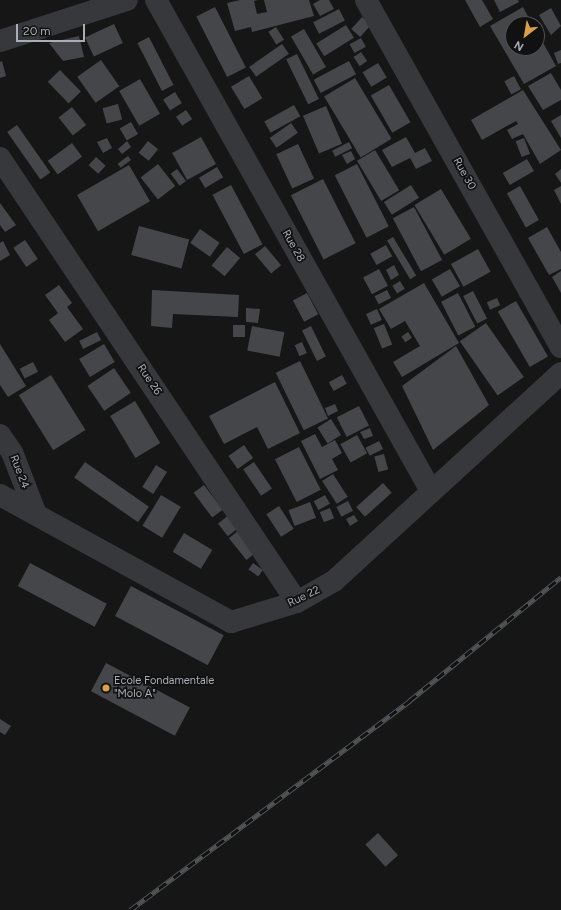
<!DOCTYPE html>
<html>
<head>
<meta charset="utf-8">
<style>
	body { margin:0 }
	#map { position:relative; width:561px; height:910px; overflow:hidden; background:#161617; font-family:Figtree,sans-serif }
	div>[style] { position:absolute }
	.building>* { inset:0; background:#45464a; transform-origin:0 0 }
	.minor>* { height:22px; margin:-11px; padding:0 11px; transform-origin:11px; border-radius:11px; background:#37383c }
	.tertiary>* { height:22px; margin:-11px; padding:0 11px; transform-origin:11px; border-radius:11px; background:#37383c }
	.rail>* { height:4.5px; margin-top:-2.25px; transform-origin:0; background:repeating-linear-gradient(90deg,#111112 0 9px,#515357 0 18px); box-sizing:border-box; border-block:1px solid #515357 }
	.dots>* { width:11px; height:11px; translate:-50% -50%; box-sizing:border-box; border:2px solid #111112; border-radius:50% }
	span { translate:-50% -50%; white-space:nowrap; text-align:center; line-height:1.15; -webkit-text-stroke:3.5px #111112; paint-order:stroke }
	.street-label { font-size:11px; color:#a9aeb6 }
	.poi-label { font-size:11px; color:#a9aeb6 }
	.left { translate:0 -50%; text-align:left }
	.north { position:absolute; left:505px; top:16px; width:40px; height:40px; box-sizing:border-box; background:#111112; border:1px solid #4e5054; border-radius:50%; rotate:211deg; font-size:11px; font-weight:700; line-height:16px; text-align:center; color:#a9aeb6 }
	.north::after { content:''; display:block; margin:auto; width:14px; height:18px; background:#dc9f49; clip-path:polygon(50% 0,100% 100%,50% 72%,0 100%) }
	.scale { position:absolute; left:16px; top:24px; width:69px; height:18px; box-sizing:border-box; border:2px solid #a9aeb6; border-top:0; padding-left:5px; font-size:12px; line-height:14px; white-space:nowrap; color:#a9aeb6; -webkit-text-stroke:3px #111112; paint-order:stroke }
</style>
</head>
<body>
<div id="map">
	<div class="building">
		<div style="clip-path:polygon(240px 0,258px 0,254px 1px,257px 14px,267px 12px,264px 0,309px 0,314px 16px,252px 32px,251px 27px,235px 31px,227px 3px)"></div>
		<div style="clip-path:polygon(320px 0,329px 0,334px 9px,320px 16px,313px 4px)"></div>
		<div style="clip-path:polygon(465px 0,482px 0,493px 19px,480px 27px)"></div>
		<div style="clip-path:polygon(494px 0,518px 0,519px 2px,500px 12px)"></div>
		<div style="left:215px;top:7px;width:68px;height:21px;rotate:63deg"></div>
		<div style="clip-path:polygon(523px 7px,532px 24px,513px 24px,513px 48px,537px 48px,537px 32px,556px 66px,524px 84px,490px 26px)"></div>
		<div style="clip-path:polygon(551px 8px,561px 26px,551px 35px,539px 15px)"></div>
		<div style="left:339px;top:9px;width:13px;height:29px;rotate:63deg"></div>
		<div style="left:362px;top:17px;width:12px;height:16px;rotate:42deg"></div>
		<div style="left:114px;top:24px;width:21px;height:32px;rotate:65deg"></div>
		<div style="left:346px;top:25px;width:15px;height:35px;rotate:58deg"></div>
		<div style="left:276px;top:27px;width:15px;height:9px;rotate:58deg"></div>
		<div style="left:304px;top:29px;width:44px;height:15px;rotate:60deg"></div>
		<div style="clip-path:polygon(79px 36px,84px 57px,63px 61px,49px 43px)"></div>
		<div style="left:149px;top:37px;width:54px;height:13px;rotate:63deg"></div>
		<div style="left:361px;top:38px;width:10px;height:13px;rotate:61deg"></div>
		<div style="left:282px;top:44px;width:12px;height:40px;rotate:55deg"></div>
		<div style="clip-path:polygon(561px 50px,561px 63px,558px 64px,554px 53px)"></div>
		<div style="left:361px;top:52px;width:11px;height:9px;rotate:56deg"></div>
		<div style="left:297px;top:54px;width:50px;height:12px;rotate:64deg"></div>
		<div style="left:101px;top:60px;width:32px;height:29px;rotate:55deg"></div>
		<div style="clip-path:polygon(2px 61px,6px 76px,0 78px,0 62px)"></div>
		<div style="left:349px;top:61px;width:15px;height:40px;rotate:62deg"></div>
		<div style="left:378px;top:63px;width:17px;height:18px;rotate:59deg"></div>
		<div style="left:60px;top:70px;width:30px;height:17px;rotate:46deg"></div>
		<div style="clip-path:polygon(551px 73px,561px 90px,561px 100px,543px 110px,528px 86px)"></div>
		<div style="left:249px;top:76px;width:26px;height:21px;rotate:59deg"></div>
		<div style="left:514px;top:76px;width:15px;height:11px;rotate:62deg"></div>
		<div style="left:355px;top:78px;width:71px;height:36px;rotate:59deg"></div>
		<div style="left:140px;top:79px;width:40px;height:24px;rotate:60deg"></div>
		<div style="left:389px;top:85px;width:43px;height:21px;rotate:60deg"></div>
		<div style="clip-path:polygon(523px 90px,561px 150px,540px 164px,523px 134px,512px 139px,507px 130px,518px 124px,516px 121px,482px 140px,471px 120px)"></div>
		<div style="left:175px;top:92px;width:13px;height:14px;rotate:58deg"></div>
		<div style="left:118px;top:104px;width:16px;height:16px;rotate:75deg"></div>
		<div style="left:294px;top:105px;width:13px;height:34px;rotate:61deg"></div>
		<div style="left:326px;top:106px;width:41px;height:25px;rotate:67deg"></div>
		<div style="left:72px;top:107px;width:23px;height:17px;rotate:52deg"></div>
		<div style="left:186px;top:110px;width:11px;height:12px;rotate:56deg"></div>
		<div style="clip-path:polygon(561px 115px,561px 138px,551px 121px)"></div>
		<div style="left:131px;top:122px;width:14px;height:13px;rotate:60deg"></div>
		<div style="left:291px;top:123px;width:12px;height:26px;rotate:55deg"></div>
		<div style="left:17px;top:125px;width:58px;height:12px;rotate:55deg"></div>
		<div style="left:201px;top:137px;width:31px;height:33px;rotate:61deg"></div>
		<div style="clip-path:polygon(406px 137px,415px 153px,425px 148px,432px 161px,416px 169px,410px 158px,392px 167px,382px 150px)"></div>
		<div style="clip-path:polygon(107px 138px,112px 148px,103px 153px,97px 142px)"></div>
		<div style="left:524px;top:138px;width:17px;height:9px;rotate:69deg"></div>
		<div style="clip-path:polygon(127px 141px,131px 147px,122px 154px,118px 149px)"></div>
		<div style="left:148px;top:141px;width:13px;height:15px;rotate:39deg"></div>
		<div style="left:349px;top:142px;width:7px;height:19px;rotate:63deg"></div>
		<div style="left:72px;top:143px;width:17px;height:30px;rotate:54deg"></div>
		<div style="left:298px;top:144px;width:38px;height:24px;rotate:65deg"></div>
		<div style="left:375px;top:150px;width:47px;height:21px;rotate:59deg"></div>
		<div style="clip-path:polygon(351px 151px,355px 159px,347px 164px,342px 155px)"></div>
		<div style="left:128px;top:156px;width:5px;height:13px;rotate:53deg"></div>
		<div style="left:96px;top:157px;width:13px;height:11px;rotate:42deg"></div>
		<div style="left:527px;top:159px;width:14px;height:28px;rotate:60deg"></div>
		<div style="left:158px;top:164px;width:28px;height:22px;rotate:52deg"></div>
		<div style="left:357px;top:164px;width:70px;height:25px;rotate:63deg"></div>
		<div style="left:129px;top:165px;width:42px;height:60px;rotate:60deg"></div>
		<div style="left:217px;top:167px;width:12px;height:21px;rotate:59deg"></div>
		<div style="left:177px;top:169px;width:15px;height:8px;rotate:53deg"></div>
		<div style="clip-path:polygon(561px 169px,561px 183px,555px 174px)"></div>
		<div style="left:323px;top:179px;width:72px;height:36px;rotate:63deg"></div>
		<div style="left:231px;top:185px;width:67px;height:21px;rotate:62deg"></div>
		<div style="left:411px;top:185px;width:15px;height:32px;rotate:58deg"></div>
		<div style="left:520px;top:186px;width:39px;height:15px;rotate:61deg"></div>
		<div style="clip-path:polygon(561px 186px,561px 204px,554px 190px)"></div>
		<div style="left:441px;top:189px;width:58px;height:31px;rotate:59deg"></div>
		<div style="clip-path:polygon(0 203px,16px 225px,5px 232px,0 225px)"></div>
		<div style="left:414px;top:207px;width:60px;height:24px;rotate:62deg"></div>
		<div style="left:139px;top:226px;width:52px;height:30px;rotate:15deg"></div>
		<div style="clip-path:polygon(547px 227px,561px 252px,561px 269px,549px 275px,528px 238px)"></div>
		<div style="left:200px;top:229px;width:24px;height:17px;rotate:35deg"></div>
		<div style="left:393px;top:237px;width:45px;height:7px;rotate:59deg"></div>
		<div style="left:25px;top:240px;width:23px;height:14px;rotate:56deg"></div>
		<div style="clip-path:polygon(3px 241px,10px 255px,0 261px,0 243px)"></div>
		<div style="left:386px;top:245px;width:13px;height:18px;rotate:61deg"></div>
		<div style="left:265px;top:246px;width:25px;height:13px;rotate:50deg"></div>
		<div style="left:227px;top:247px;width:17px;height:24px;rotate:40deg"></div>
		<div style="left:478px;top:249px;width:26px;height:31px;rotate:61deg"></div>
		<div style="clip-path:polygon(394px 265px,399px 275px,391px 280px,386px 270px)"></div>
		<div style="left:379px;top:269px;width:19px;height:18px;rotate:62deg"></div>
		<div style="left:450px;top:269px;width:20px;height:21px;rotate:60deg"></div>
		<div style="clip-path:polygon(561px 271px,561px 293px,552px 277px)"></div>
		<div style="left:400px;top:281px;width:9px;height:9px;rotate:58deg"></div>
		<div style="clip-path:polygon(424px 283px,459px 343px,402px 377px,393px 362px,420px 346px,405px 321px,391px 329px,379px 309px)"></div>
		<div style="clip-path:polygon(59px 285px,72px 303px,67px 307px,83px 329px,65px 342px,49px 320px,58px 313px,45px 295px)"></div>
		<div style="clip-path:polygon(152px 290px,239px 295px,238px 317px,173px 314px,172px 328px,151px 326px)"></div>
		<div style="left:387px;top:290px;width:9px;height:14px;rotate:63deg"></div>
		<div style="left:473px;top:291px;width:31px;height:11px;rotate:63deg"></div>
		<div style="left:307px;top:293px;width:24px;height:16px;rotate:62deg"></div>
		<div style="left:458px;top:293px;width:38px;height:19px;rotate:63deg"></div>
		<div style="left:497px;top:298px;width:8px;height:11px;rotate:67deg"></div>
		<div style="left:516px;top:301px;width:64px;height:21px;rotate:60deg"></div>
		<div style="clip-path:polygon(246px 308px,260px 309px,258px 323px,246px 322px)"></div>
		<div style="left:377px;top:309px;width:12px;height:12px;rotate:66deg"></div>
		<div style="left:486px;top:323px;width:66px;height:32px;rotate:55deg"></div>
		<div style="left:384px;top:324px;width:22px;height:11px;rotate:68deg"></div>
		<div style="left:233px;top:325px;width:12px;height:12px"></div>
		<div style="left:252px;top:326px;width:33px;height:25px;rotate:11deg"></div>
		<div style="left:311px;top:326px;width:34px;height:10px;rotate:64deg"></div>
		<div style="left:97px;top:332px;width:9px;height:20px;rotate:63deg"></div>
		<div style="left:408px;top:332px;width:7px;height:8px;rotate:56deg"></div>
		<div style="left:302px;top:342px;width:12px;height:8px;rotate:66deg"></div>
		<div style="clip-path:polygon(0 344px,26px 386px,8px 397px,0 385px)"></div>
		<div style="left:104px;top:344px;width:21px;height:29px;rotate:59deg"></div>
		<div style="clip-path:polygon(456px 346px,489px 405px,433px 450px,402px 386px)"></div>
		<div style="left:300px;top:361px;width:64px;height:27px;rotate:64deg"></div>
		<div style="left:33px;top:362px;width:11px;height:15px;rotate:63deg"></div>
		<div style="left:114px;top:368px;width:30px;height:32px;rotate:56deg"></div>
		<div style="left:51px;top:375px;width:65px;height:38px;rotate:58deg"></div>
		<div style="left:342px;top:375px;width:10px;height:15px;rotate:61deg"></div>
		<div style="clip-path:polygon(275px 382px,300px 433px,268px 449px,257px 427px,224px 444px,209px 416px)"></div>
		<div style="left:135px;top:401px;width:49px;height:29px;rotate:59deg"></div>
		<div style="clip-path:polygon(335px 404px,338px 411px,328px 416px,325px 408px)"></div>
		<div style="left:359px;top:406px;width:22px;height:25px;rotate:63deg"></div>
		<div style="left:331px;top:419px;width:19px;height:16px;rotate:58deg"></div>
		<div style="clip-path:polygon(370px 428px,373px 436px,364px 439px,360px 432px)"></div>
		<div style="clip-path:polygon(315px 434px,322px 447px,335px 440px,342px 453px,332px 459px,338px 470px,320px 479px,301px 441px)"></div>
		<div style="left:357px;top:435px;width:21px;height:19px;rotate:61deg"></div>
		<div style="left:379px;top:441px;width:9px;height:15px;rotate:63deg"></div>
		<div style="left:244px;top:445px;width:16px;height:19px;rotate:55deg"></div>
		<div style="left:299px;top:447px;width:48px;height:27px;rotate:63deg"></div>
		<div style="left:384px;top:454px;width:16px;height:10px;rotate:75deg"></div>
		<div style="left:85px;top:462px;width:78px;height:19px;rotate:35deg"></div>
		<div style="left:254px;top:462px;width:32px;height:13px;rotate:56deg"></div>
		<div style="left:156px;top:465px;width:13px;height:26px;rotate:32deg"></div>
		<div style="left:333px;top:474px;width:27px;height:13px;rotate:57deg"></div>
		<div style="left:383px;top:483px;width:13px;height:36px;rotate:48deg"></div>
		<div style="left:204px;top:485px;width:31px;height:13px;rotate:53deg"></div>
		<div style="left:161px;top:495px;width:23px;height:36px;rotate:31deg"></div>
		<div style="left:325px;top:495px;width:10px;height:13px;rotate:61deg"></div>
		<div style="left:348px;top:501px;width:11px;height:13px;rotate:63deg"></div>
		<div style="left:310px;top:502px;width:17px;height:23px;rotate:69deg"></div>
		<div style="left:279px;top:506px;width:27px;height:15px;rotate:57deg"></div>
		<div style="left:330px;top:508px;width:11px;height:11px;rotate:68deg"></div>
		<div style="left:229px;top:515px;width:16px;height:14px;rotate:52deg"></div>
		<div style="clip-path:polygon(354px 515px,358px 521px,350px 526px,346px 519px)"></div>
		<div style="left:239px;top:530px;width:28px;height:13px;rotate:51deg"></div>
		<div style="left:184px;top:533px;width:33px;height:22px;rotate:31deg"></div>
		<div style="left:30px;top:563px;width:87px;height:26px;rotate:28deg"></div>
		<div style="left:253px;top:563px;width:12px;height:8px;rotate:35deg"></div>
		<div style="left:131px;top:586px;width:105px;height:34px;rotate:28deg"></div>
		<div style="left:106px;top:663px;width:95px;height:32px;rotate:28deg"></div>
		<div style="clip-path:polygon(0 719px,11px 726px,5px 735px,0 732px)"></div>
		<div style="left:378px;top:833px;width:30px;height:17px;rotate:48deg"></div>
	</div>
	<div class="minor">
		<div style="left:156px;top:0;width:563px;rotate:60.75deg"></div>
		<div style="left:366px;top:0;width:398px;rotate:60.7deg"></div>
		<div style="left:0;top:41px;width:133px;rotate:-17.9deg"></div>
		<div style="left:0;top:158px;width:534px;rotate:56.22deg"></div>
		<div style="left:0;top:435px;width:21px;rotate:55deg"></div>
		<div style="left:12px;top:452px;width:64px;rotate:69deg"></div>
	</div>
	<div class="tertiary">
		<div style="left:0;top:495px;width:264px;rotate:28.8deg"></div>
		<div style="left:231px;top:622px;width:69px;rotate:-16.9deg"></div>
		<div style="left:297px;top:602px;width:43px;rotate:-29.6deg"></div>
		<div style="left:334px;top:581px;width:308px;rotate:-42.5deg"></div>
	</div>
	<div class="rail">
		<div style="left:130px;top:910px;width:349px;rotate:-36.8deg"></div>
		<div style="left:409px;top:701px;width:196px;rotate:-39.2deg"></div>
	</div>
	<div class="dots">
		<div style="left:106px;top:688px;background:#dc9f49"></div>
	</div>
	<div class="street-label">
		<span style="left:464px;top:174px;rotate:61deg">Rue 30</span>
		<span style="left:293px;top:246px;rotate:61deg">Rue 28</span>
		<span style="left:149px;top:380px;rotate:56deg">Rue 26</span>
		<span style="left:19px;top:472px;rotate:69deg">Rue 24</span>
		<span style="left:304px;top:597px;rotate:-26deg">Rue 22</span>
	</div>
	<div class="poi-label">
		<span class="left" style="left:114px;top:688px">Ecole Fondamentale<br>"Molo A"</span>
	</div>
	<div class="north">N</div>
	<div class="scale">20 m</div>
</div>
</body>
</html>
